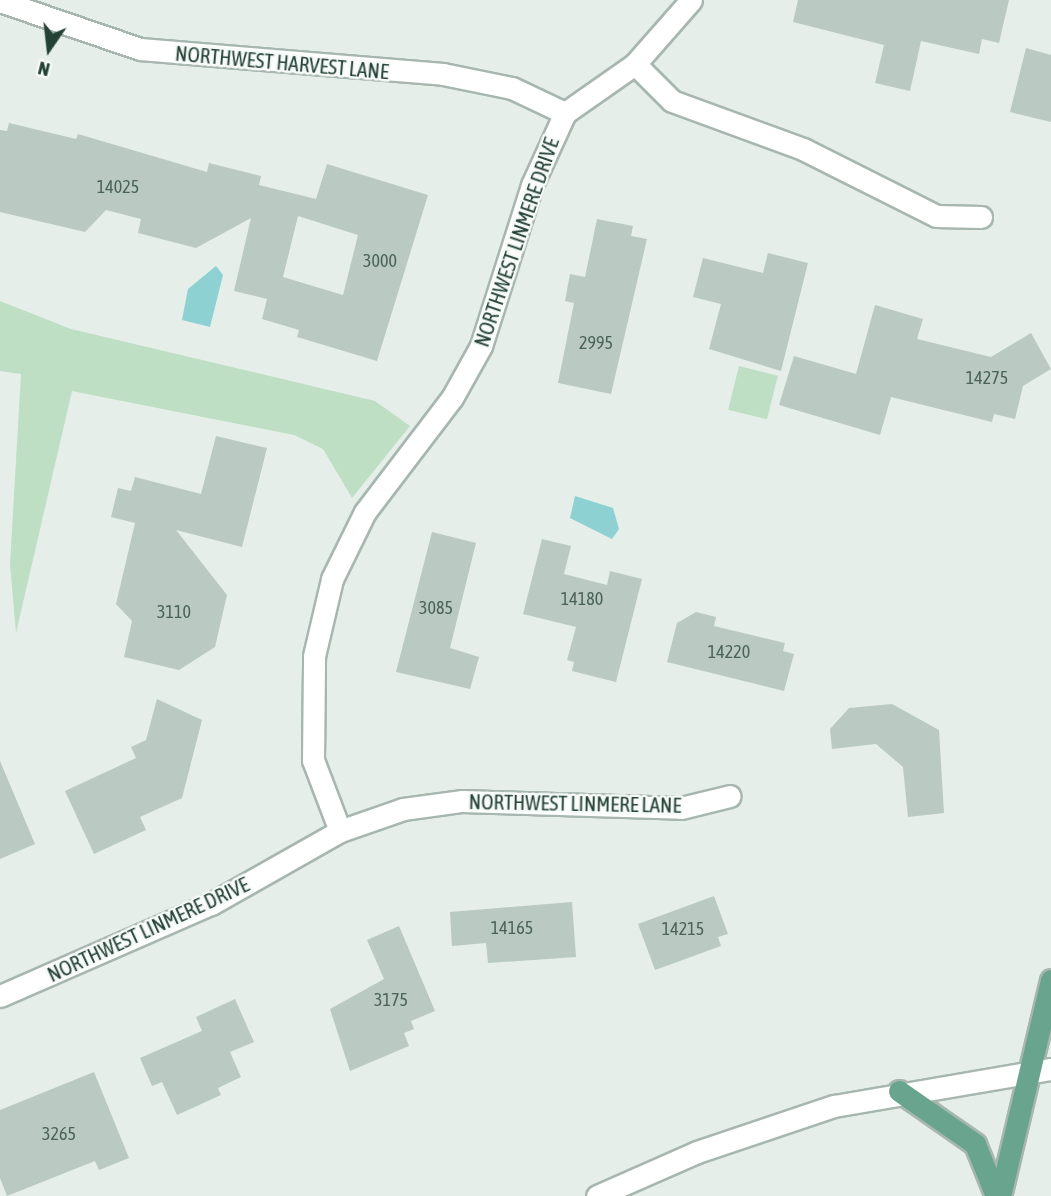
<!DOCTYPE html>
<html>
<head>
<meta charset="utf-8">
<style>
	body { margin:0 }
	#map { position:relative; width:1051px; height:1196px; overflow:hidden; background:#e5eee9; font-family:"Asap Condensed",sans-serif }
	div>[style] { position:absolute }
	.green>* { inset:0; background:#bedfc3; transform-origin:0 0 }
	.water>* { inset:0; background:#8dd1d3 }
	.building>* { inset:0; background:#bac9c2 }
	.roads { filter:drop-shadow(2px 0 #a7b7b0) drop-shadow(-2px 0 #a7b7b0) drop-shadow(0 2px #a7b7b0) drop-shadow(0 -2px #a7b7b0) }
	.minor>* { height:21px; margin:-10.5px; padding:0 10.5px; transform-origin:10.5px; border-radius:10.5px; background:#fff }
	.major>* { height:21px; margin:-10.5px; padding:0 10.5px; transform-origin:10.5px; border-radius:10.5px; background:#69a48e }
	span { translate:-50% -50%; white-space:nowrap; text-align:center; line-height:1.15; -webkit-text-stroke:5px #f6faf8; paint-order:stroke }
	.number-label { font-size:18px; color:#4a6359 }
	.number-label span { -webkit-text-stroke-width:0 }
	.street-label { font-size:21px; color:#244136 }
	.north { position:absolute; left:14px; top:14px; width:70px; height:70px; -webkit-text-stroke:5px #f6faf8; paint-order:stroke; rotate:194deg; font-size:19px; font-weight:700; line-height:28px; text-align:center; color:#244136 }
	.north::after { content:''; display:block; margin:auto; width:24px; height:32px; background:#244136; clip-path:polygon(50% 0,100% 100%,50% 72%,0 100%) }
</style>
</head>
<body>
<div id="map">
	<div class="green">
		<div style="clip-path:polygon(0 301px,71px 329px,375px 401px,410px 426px,352px 498px,323px 449px,294px 435px,72px 391px,16px 633px,10px 564px,21px 374px,0 371px)"></div>
		<div style="left:739px;top:366px;width:40px;height:45px;rotate:14deg"></div>
	</div>
	<div class="water">
		<div style="clip-path:polygon(216px 266px,223px 275px,210px 327px,182px 320px,188px 289px)"></div>
		<div style="clip-path:polygon(575px 496px,613px 508px,619px 529px,612px 539px,570px 518px)"></div>
	</div>
	<div class="building">
		<div style="clip-path:polygon(798px 0,1009px 0,999px 43px,982px 39px,979px 54px,921px 41px,910px 91px,875px 83px,884px 45px,793px 22px)"></div>
		<div style="clip-path:polygon(1026px 48px,1051px 55px,1051px 122px,1010px 112px)"></div>
		<div style="clip-path:polygon(evenodd,9px 123px,76px 139px,78px 134px,207px 172px,209px 163px,261px 176px,259px 185px,316px 199px,327px 164px,428px 195px,377px 361px,297px 337px,299px 330px,262px 319px,267px 299px,234px 291px,251px 218px,196px 248px,138px 233px,141px 219px,106px 210px,85px 232px,0 212px,0 130px,7px 131px,9px 123px,298px 216px,358px 235px,343px 295px,283px 277px,298px 216px)"></div>
		<div style="clip-path:polygon(597px 219px,633px 226px,631px 236px,647px 239px,611px 394px,558px 383px,574px 303px,565px 301px,570px 274px,585px 277px)"></div>
		<div style="clip-path:polygon(768px 253px,808px 263px,781px 371px,709px 349px,721px 304px,693px 297px,703px 258px,763px 273px)"></div>
		<div style="clip-path:polygon(875px 305px,923px 319px,917px 339px,991px 357px,1031px 333px,1051px 369px,1023px 386px,1015px 419px,994px 414px,992px 422px,891px 397px,880px 435px,779px 405px,794px 356px,856px 374px)"></div>
		<div style="clip-path:polygon(216px 436px,267px 448px,242px 547px,176px 530px,227px 595px,215px 647px,179px 670px,124px 657px,132px 621px,116px 604px,135px 523px,111px 517px,118px 488px,131px 491px,135px 477px,201px 494px)"></div>
		<div style="clip-path:polygon(432px 532px,476px 543px,450px 648px,479px 657px,470px 689px,396px 672px)"></div>
		<div style="clip-path:polygon(542px 539px,571px 546px,564px 574px,607px 585px,610px 571px,642px 579px,616px 682px,572px 671px,574px 662px,567px 660px,576px 627px,523px 614px)"></div>
		<div style="clip-path:polygon(696px 612px,716px 617px,714px 626px,785px 643px,783px 651px,794px 654px,784px 691px,667px 662px,677px 623px)"></div>
		<div style="clip-path:polygon(157px 699px,202px 720px,182px 798px,140px 817px,146px 830px,94px 854px,65px 791px,136px 758px,131px 747px,146px 740px)"></div>
		<div style="clip-path:polygon(892px 704px,939px 730px,944px 813px,908px 817px,903px 767px,876px 744px,832px 749px,830px 729px,849px 708px)"></div>
		<div style="clip-path:polygon(0 761px,35px 844px,0 859px)"></div>
		<div style="clip-path:polygon(714px 896px,728px 934px,718px 937px,721px 946px,655px 970px,638px 924px)"></div>
		<div style="clip-path:polygon(572px 902px,576px 957px,488px 963px,486px 943px,452px 946px,450px 912px)"></div>
		<div style="clip-path:polygon(399px 926px,435px 1011px,411px 1021px,414px 1029px,404px 1033px,409px 1046px,350px 1071px,330px 1009px,384px 979px,367px 940px)"></div>
		<div style="clip-path:polygon(235px 999px,254px 1042px,230px 1052px,241px 1077px,218px 1088px,221px 1095px,177px 1115px,162px 1082px,152px 1086px,140px 1058px,202px 1031px,196px 1017px)"></div>
		<div style="clip-path:polygon(94px 1072px,129px 1158px,99px 1170px,95px 1161px,7px 1196px,0 1178px,0 1110px)"></div>
	</div>
	<div class="roads">
		<div class="minor">
			<div style="left:0;top:1px;width:148px;rotate:18.9deg"></div>
			<div style="left:140px;top:49px;width:304px;rotate:4.7deg"></div>
			<div style="left:443px;top:74px;width:70px;rotate:11.5deg"></div>
			<div style="left:512px;top:88px;width:59px;rotate:25.3deg"></div>
			<div style="left:635px;top:64px;width:52px;rotate:45deg"></div>
			<div style="left:672px;top:101px;width:140px;rotate:20.1deg"></div>
			<div style="left:803px;top:149px;width:149px;rotate:26.7deg"></div>
			<div style="left:936px;top:216px;width:45px;rotate:1.3deg"></div>
			<div style="left:340px;top:831px;width:67px;rotate:-19.2deg"></div>
			<div style="left:403px;top:809px;width:60px;rotate:-7.7deg"></div>
			<div style="left:462px;top:801px;width:219px;rotate:1.8deg"></div>
			<div style="left:681px;top:808px;width:50px;rotate:-13.8deg"></div>
			<div style="left:0;top:996px;width:230px;rotate:-23.6deg"></div>
			<div style="left:211px;top:904px;width:148px;rotate:-29.5deg"></div>
			<div style="left:340px;top:831px;width:76px;rotate:-110.8deg"></div>
			<div style="left:313px;top:760px;width:104px;rotate:-89.4deg"></div>
			<div style="left:314px;top:656px;width:79px;rotate:-76.8deg"></div>
			<div style="left:332px;top:579px;width:75px;rotate:-63.8deg"></div>
			<div style="left:365px;top:512px;width:143px;rotate:-52.7deg"></div>
			<div style="left:452px;top:398px;width:60px;rotate:-60.9deg"></div>
			<div style="left:481px;top:346px;width:169px;rotate:-72.4deg"></div>
			<div style="left:532px;top:185px;width:79px;rotate:-65.4deg"></div>
			<div style="left:565px;top:113px;width:85px;rotate:-35deg"></div>
			<div style="left:635px;top:64px;width:85px;rotate:-48.8deg"></div>
			<div style="left:597px;top:1196px;width:109px;rotate:-23.7deg"></div>
			<div style="left:697px;top:1152px;width:145px;rotate:-18.6deg"></div>
			<div style="left:834px;top:1106px;width:220px;rotate:-9.7deg"></div>
		</div>
		<div class="major">
			<div style="left:899px;top:1091px;width:93px;rotate:34.9deg"></div>
			<div style="left:975px;top:1144px;width:56px;rotate:68deg"></div>
			<div style="left:1000px;top:1196px;width:222px;rotate:-76.7deg"></div>
		</div>
	</div>
	<div class="number-label">
		<span style="left:118px;top:187px">14025</span>
		<span style="left:380px;top:261px">3000</span>
		<span style="left:596px;top:343px">2995</span>
		<span style="left:987px;top:378px">14275</span>
		<span style="left:582px;top:599px">14180</span>
		<span style="left:436px;top:608px">3085</span>
		<span style="left:174px;top:612px">3110</span>
		<span style="left:729px;top:652px">14220</span>
		<span style="left:512px;top:928px">14165</span>
		<span style="left:683px;top:929px">14215</span>
		<span style="left:391px;top:1000px">3175</span>
		<span style="left:59px;top:1134px">3265</span>
	</div>
	<div class="street-label">
		<span style="left:282px;top:62px;rotate:5deg">NORTHWEST HARVEST LANE</span>
		<span style="left:516px;top:242px;rotate:-71deg">NORTHWEST LINMERE DRIVE</span>
		<span style="left:575px;top:803px;rotate:1deg">NORTHWEST LINMERE LANE</span>
		<span style="left:148px;top:929px;rotate:-25deg">NORTHWEST LINMERE DRIVE</span>
	</div>
	<div class="north">N</div>
</div>
</body>
</html>
